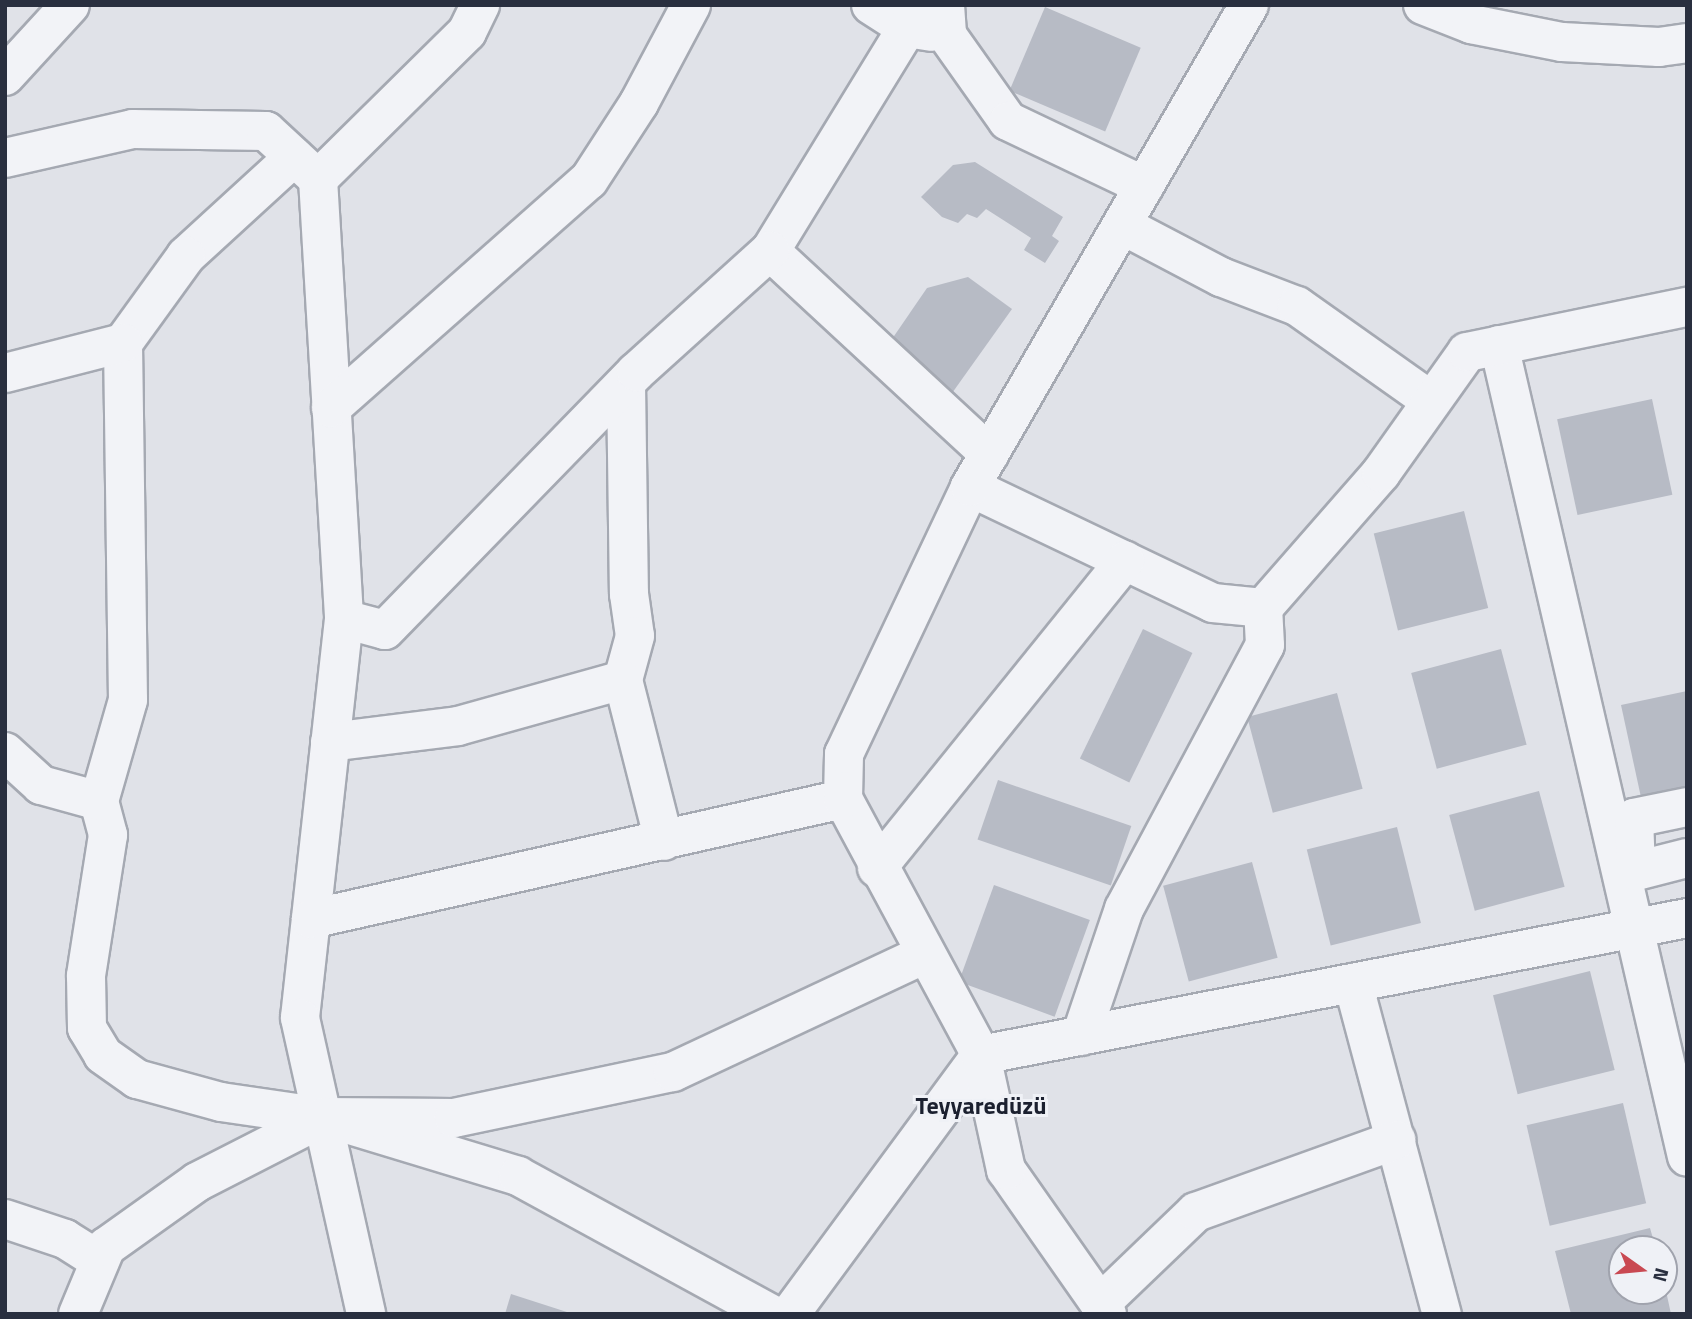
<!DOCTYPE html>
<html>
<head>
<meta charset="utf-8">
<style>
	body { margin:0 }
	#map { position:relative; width:1692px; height:1319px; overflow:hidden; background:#e0e2e8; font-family:"Titillium Web",sans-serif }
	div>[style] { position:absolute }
	.building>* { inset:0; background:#b7bbc5; transform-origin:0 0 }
	.roads { filter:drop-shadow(2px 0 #a5a9b2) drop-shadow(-2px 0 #a5a9b2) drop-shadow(0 2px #a5a9b2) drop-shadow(0 -2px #a5a9b2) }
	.minor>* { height:38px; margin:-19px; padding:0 19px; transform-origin:19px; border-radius:19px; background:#f2f3f7 }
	span { translate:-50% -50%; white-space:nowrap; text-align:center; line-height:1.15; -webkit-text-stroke:6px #eff1f6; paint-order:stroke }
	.district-label { font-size:24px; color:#1b202f; font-weight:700 }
	.frame { position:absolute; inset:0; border:7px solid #292f3f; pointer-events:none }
	.north { position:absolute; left:1608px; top:1235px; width:70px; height:70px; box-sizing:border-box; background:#eff1f6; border:2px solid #a0a3ad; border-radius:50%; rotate:105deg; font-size:19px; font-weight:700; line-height:28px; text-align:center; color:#292f3f }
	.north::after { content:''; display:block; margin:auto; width:24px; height:32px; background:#c94952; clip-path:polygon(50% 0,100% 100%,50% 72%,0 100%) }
</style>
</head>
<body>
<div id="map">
	<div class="building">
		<div style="left:1045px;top:7px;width:104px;height:91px;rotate:23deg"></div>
		<div style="clip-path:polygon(975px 162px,1063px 217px,1052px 236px,1059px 241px,1045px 263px,1024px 250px,1031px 238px,986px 209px,977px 218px,967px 214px,958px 223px,942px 217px,921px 197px,953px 165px)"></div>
		<div style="clip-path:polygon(968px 277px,1012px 309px,940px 410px,892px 339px,927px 288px)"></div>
		<div style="left:1652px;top:399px;width:98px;height:97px;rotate:78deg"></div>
		<div style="left:1464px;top:511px;width:100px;height:93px;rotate:76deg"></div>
		<div style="left:1143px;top:629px;width:55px;height:144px;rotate:26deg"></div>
		<div style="left:1501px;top:649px;width:99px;height:93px;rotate:75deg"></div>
		<div style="clip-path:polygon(1687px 691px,1687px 792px,1642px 802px,1621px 705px)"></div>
		<div style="left:1337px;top:693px;width:99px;height:93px;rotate:75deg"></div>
		<div style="left:998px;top:780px;width:141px;height:63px;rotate:19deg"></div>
		<div style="left:1539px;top:791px;width:99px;height:93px;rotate:75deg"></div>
		<div style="left:1397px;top:827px;width:99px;height:93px;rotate:76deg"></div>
		<div style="left:1252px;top:862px;width:99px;height:92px;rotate:75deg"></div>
		<div style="left:994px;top:885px;width:102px;height:103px;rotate:20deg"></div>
		<div style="left:1590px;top:971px;width:102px;height:100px;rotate:76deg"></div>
		<div style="left:1623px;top:1103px;width:103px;height:99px;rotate:77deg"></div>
		<div style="clip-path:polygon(1650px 1228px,1656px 1249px,1622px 1249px,1622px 1291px,1666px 1291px,1671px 1314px,1571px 1314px,1555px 1251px)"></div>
		<div style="clip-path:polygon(511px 1294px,570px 1313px,570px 1314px,505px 1314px)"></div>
	</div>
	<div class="roads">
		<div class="minor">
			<div style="left:871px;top:5px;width:43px;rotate:32.6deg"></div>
			<div style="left:907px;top:28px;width:24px;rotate:9deg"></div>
			<div style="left:921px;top:5px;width:289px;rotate:121.5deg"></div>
			<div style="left:770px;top:251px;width:299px;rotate:42.8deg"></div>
			<div style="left:945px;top:5px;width:30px;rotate:86deg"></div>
			<div style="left:947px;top:35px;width:105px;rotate:54.7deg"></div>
			<div style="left:1008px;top:121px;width:151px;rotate:25.5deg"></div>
			<div style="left:1423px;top:5px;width:52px;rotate:21.6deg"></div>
			<div style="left:1471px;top:24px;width:93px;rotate:11.2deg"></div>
			<div style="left:1562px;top:42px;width:97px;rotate:3deg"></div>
			<div style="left:1659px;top:47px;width:28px;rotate:-8deg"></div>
			<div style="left:5px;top:76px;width:96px;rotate:-47.5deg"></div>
			<div style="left:294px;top:157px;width:147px;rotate:137.5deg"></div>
			<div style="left:186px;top:256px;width:107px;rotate:125.9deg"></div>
			<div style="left:123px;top:343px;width:357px;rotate:89.2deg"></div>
			<div style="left:128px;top:700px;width:105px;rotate:106deg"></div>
			<div style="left:99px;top:801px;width:35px;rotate:75deg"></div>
			<div style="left:108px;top:835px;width:143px;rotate:98.9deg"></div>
			<div style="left:86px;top:976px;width:52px;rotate:88.9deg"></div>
			<div style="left:87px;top:1028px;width:31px;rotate:59deg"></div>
			<div style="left:103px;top:1055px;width:42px;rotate:35.2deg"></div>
			<div style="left:137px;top:1079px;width:87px;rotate:15.3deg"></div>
			<div style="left:221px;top:1102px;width:104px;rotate:8.3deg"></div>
			<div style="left:324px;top:1117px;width:203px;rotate:16.9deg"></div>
			<div style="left:518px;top:1176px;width:288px;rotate:28.6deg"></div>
			<div style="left:5px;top:158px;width:131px;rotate:-12.8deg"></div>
			<div style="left:133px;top:129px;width:133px;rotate:0.9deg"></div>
			<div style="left:266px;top:131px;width:71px;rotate:42.7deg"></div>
			<div style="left:318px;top:179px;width:441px;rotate:86.6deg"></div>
			<div style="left:344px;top:619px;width:401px;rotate:96.3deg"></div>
			<div style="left:300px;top:1018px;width:303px;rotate:77.4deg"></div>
			<div style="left:318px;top:179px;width:209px;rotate:-44.6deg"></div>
			<div style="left:467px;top:32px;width:30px;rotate:-64deg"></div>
			<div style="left:1122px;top:225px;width:112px;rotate:27.7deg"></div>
			<div style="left:1221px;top:277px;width:81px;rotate:20.9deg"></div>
			<div style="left:1297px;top:306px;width:164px;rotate:35.3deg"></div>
			<div style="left:1499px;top:345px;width:833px;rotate:76.96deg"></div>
			<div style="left:5px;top:373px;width:122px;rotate:-14.3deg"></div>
			<div style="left:626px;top:383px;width:211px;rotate:89.2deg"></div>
			<div style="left:629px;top:594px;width:42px;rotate:81.9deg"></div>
			<div style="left:635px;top:636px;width:46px;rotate:105.3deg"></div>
			<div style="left:623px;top:680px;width:166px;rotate:75.7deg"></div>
			<div style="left:331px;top:408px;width:344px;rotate:-41.5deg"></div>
			<div style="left:589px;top:180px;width:92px;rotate:-57deg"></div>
			<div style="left:639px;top:103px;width:111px;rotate:-62deg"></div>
			<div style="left:970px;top:487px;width:269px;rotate:25.5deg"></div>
			<div style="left:1213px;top:603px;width:50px;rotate:5.7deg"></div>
			<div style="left:1263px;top:608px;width:179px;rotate:-48.8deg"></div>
			<div style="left:1381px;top:473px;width:148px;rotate:-54.6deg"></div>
			<div style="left:1467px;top:352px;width:225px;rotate:-11.6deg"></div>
			<div style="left:344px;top:619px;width:42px;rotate:15deg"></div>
			<div style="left:385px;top:630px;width:360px;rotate:-45.8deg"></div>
			<div style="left:636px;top:372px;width:181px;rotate:-42.1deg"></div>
			<div style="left:330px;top:742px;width:129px;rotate:-7.1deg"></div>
			<div style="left:458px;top:726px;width:171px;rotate:-15.6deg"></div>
			<div style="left:5px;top:752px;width:49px;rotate:42.5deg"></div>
			<div style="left:41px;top:785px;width:60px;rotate:15.4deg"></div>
			<div style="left:1687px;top:807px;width:54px;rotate:168.3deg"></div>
			<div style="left:1634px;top:818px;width:53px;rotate:87.8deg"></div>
			<div style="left:1636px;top:871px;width:53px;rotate:-14.3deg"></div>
			<div style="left:877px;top:868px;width:395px;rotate:-51.1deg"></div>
			<div style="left:311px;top:919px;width:545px;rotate:-12.71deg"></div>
			<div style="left:1353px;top:983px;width:343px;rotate:75deg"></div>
			<div style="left:1081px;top:1036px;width:134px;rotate:-71.3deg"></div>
			<div style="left:1124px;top:909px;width:299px;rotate:-61.9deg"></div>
			<div style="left:1265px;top:645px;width:37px;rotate:-93deg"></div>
			<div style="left:5px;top:1219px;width:63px;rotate:18.4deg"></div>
			<div style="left:65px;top:1239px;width:41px;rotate:32.2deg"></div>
			<div style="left:1100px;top:1304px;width:133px;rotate:-43.8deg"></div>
			<div style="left:1196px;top:1212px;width:213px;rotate:-19.8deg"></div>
			<div style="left:78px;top:1314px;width:73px;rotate:-67.3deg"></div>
			<div style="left:106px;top:1247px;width:112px;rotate:-35.5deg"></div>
			<div style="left:197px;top:1182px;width:143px;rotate:-27.1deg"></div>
			<div style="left:324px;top:1117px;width:130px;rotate:0.4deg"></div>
			<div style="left:454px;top:1118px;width:224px;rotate:-11.9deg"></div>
			<div style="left:673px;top:1072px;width:278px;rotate:-25.1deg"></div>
			<div style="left:790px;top:1314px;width:322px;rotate:-53.6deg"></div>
			<div style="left:981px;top:1055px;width:719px;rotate:-10.98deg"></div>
			<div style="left:1107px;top:1314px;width:176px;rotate:-125deg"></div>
			<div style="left:1006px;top:1170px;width:118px;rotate:-102.3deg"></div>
			<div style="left:981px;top:1055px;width:291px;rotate:-118.3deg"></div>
			<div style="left:843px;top:799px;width:45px;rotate:-88.7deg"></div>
			<div style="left:844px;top:754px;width:295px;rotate:-64.7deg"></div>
			<div style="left:970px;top:487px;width:557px;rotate:-59.94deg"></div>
		</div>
	</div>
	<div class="district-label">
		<span style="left:981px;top:1106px">Teyyaredüzü</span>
	</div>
	<div class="frame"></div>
	<div class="north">N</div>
</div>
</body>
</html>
